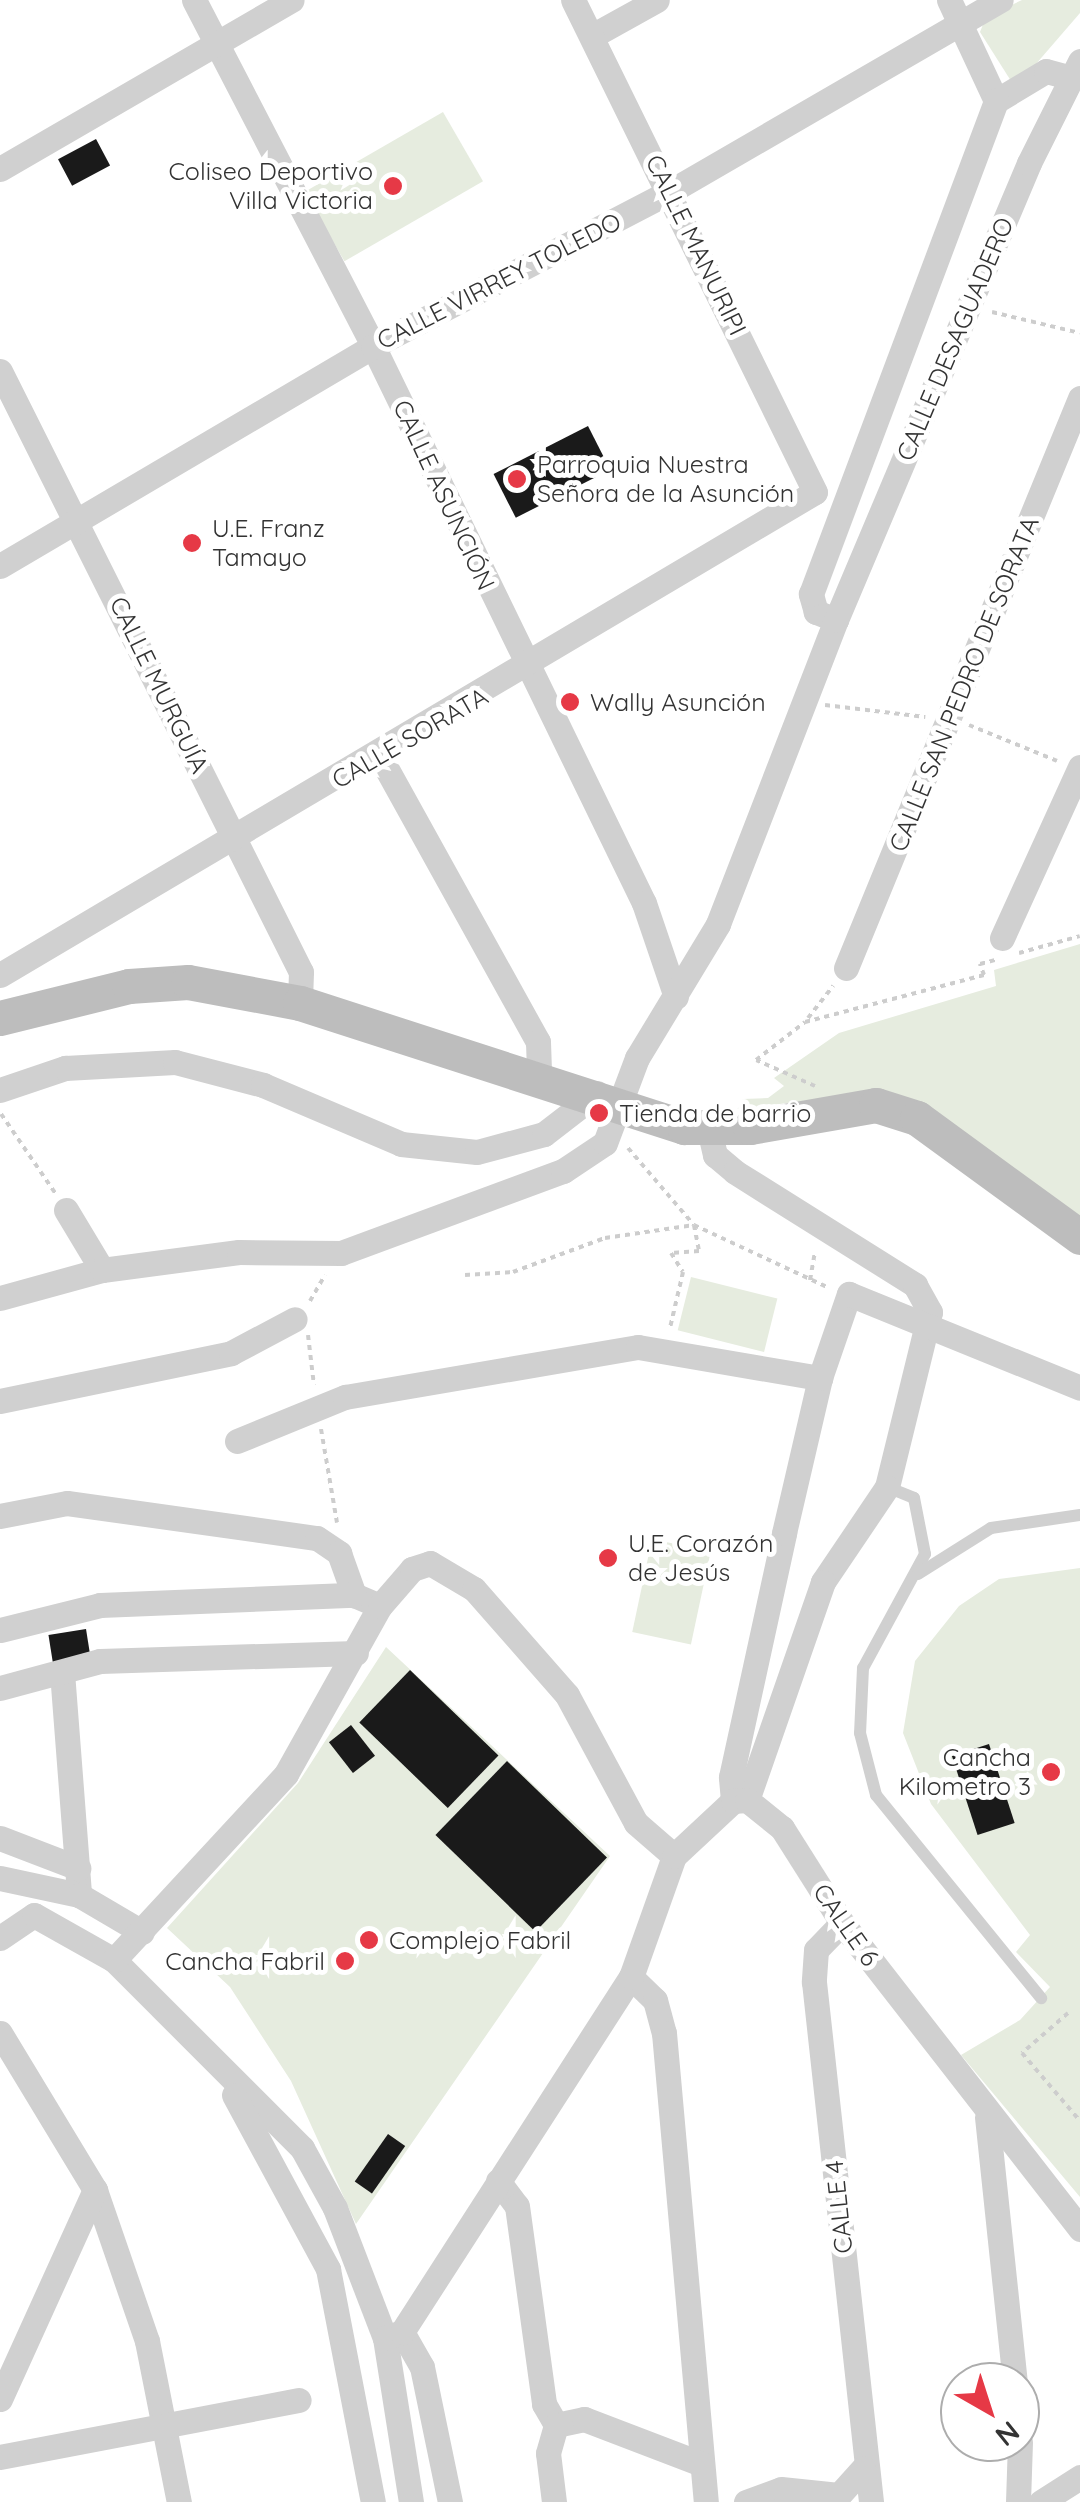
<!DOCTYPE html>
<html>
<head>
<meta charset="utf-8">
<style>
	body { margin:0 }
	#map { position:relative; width:1080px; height:2502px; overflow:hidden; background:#fff; font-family:Quicksand,sans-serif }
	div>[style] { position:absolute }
	.green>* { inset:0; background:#e6ecdf; transform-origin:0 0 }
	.building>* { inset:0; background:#1a1a1a; transform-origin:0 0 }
	.path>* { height:4px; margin-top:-2px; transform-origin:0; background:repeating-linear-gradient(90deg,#cdcdcd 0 5px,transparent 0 10px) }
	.lane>* { height:12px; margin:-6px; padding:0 6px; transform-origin:6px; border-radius:6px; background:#d0d0d0 }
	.street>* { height:25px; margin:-12.5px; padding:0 12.5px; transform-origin:12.5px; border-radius:12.5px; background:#d0d0d0 }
	.secondary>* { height:35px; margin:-17.5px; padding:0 17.5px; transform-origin:17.5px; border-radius:17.5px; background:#bdbdbd }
	.dots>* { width:28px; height:28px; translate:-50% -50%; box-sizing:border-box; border:5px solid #fff; border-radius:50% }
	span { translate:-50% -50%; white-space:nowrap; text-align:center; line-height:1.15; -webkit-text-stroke:10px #fff; paint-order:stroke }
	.poi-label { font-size:25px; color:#333 }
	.right { translate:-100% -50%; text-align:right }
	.left { translate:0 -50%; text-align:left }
	.street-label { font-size:25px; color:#333 }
	.north { position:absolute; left:940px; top:2362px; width:100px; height:100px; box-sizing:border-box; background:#fff; border:2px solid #adadad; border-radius:50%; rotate:141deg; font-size:28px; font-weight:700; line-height:40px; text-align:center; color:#333 }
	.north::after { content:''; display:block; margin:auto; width:35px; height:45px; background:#e63946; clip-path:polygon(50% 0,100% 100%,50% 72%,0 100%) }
</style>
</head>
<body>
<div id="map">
	<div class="green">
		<div style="clip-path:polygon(1022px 0,1080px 0,1080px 13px,1023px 79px,1011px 81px,980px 32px,986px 17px)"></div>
		<div style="left:443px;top:112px;width:80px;height:160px;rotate:60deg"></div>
		<div style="clip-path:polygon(1080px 944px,1080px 1217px,938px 1118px,787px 1103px,737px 1110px,743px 1099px,768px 1098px,784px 1086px,774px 1078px,839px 1033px,996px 986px,994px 970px)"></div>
		<div style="left:691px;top:1277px;width:89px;height:55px;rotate:14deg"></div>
		<div style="left:652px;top:1539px;width:60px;height:95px;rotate:12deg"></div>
		<div style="clip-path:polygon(1080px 1568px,1080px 2197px,961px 2055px,1020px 2020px,1050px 1987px,1016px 1952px,1030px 1935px,931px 1804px,903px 1733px,915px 1661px,959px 1606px,999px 1579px)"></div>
		<div style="clip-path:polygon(386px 1647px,610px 1856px,356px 2224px,291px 2081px,230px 1987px,167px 1928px,298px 1783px)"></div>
	</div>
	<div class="building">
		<div style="left:96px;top:139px;width:30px;height:43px;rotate:62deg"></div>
		<div style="left:588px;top:426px;width:49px;height:106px;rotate:63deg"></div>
		<div style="left:86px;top:1629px;width:32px;height:38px;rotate:81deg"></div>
		<div style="left:410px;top:1670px;width:123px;height:73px;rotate:44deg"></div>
		<div style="left:351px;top:1725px;width:39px;height:28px;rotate:52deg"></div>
		<div style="left:989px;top:1744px;width:83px;height:39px;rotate:72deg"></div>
		<div style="left:507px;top:1761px;width:139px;height:103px;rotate:44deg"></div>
		<div style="left:388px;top:2134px;width:21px;height:58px;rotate:35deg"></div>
	</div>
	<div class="path">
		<div style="left:992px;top:312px;width:90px;rotate:13.4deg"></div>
		<div style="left:825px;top:705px;width:101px;rotate:6.8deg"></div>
		<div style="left:969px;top:725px;width:95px;rotate:22.2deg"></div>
		<div style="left:1019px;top:953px;width:63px;rotate:-15.6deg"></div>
		<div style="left:808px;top:1018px;width:41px;rotate:-52deg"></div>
		<div style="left:815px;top:1086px;width:64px;rotate:-156.2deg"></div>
		<div style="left:756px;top:1060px;width:62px;rotate:-37.8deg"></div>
		<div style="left:805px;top:1022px;width:185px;rotate:-14.7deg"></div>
		<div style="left:984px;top:975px;width:12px;rotate:-110deg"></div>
		<div style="left:980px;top:964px;width:16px;rotate:-15deg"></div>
		<div style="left:1px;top:1114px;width:96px;rotate:55.6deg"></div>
		<div style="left:628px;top:1148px;width:101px;rotate:49.4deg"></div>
		<div style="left:694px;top:1225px;width:26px;rotate:79deg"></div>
		<div style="left:699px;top:1251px;width:28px;rotate:176deg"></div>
		<div style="left:671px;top:1253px;width:22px;rotate:58deg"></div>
		<div style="left:683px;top:1272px;width:57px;rotate:103.1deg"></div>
		<div style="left:465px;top:1275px;width:48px;rotate:-3.6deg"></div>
		<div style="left:513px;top:1272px;width:98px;rotate:-20.3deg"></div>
		<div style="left:605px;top:1238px;width:90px;rotate:-8.3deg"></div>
		<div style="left:694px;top:1225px;width:147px;rotate:25deg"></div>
		<div style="left:810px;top:1280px;width:29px;rotate:-80deg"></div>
		<div style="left:310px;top:1301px;width:30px;rotate:-60deg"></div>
		<div style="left:308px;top:1335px;width:50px;rotate:83.2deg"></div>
		<div style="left:321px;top:1429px;width:95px;rotate:80.3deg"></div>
		<div style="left:1068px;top:2013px;width:61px;rotate:139deg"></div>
		<div style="left:1022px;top:2053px;width:89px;rotate:49.5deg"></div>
	</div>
	<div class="lane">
		<div style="left:887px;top:1487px;width:29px;rotate:22deg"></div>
		<div style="left:914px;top:1498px;width:57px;rotate:78.9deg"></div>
		<div style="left:925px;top:1554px;width:130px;rotate:118.5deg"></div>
		<div style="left:863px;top:1668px;width:65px;rotate:92.6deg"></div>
		<div style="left:860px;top:1733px;width:64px;rotate:75.5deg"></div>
		<div style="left:876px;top:1795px;width:262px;rotate:50.9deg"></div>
		<div style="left:918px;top:1574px;width:86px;rotate:-32.2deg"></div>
		<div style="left:991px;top:1528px;width:90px;rotate:-8.3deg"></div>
	</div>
	<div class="street">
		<div style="left:194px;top:0;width:390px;rotate:62.6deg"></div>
		<div style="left:373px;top:346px;width:619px;rotate:64.06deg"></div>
		<div style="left:644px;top:903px;width:99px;rotate:71.2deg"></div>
		<div style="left:949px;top:0;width:111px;rotate:65deg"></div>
		<div style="left:592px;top:36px;width:74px;rotate:-29deg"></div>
		<div style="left:996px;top:101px;width:58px;rotate:-31deg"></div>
		<div style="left:1046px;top:71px;width:24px;rotate:15deg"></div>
		<div style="left:0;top:169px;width:337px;rotate:-30.1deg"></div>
		<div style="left:0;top:371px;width:672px;rotate:63.4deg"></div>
		<div style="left:301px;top:972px;width:31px;rotate:92deg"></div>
		<div style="left:0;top:566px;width:433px;rotate:-30.5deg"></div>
		<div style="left:373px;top:346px;width:336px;rotate:-27.5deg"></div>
		<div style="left:671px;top:191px;width:381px;rotate:-30.1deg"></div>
		<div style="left:836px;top:620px;width:22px;rotate:-158deg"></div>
		<div style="left:816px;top:612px;width:19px;rotate:-106deg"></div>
		<div style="left:811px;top:594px;width:527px;rotate:-69.43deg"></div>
		<div style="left:379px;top:755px;width:328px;rotate:61deg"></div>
		<div style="left:538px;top:1042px;width:33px;rotate:88deg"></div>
		<div style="left:1002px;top:938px;width:188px;rotate:-65.5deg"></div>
		<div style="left:846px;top:968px;width:616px;rotate:-67.68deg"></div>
		<div style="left:0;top:975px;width:947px;rotate:-30.65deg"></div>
		<div style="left:815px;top:492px;width:548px;rotate:-116.19deg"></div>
		<div style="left:0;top:1090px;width:69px;rotate:-18.7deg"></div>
		<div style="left:65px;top:1068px;width:110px;rotate:-3.1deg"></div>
		<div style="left:175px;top:1062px;width:91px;rotate:14.6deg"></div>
		<div style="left:263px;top:1085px;width:150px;rotate:23.1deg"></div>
		<div style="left:401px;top:1144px;width:76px;rotate:6deg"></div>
		<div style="left:477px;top:1152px;width:69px;rotate:-15deg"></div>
		<div style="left:544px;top:1134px;width:67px;rotate:-37.7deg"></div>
		<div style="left:709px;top:1129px;width:27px;rotate:77deg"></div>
		<div style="left:715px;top:1155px;width:26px;rotate:40deg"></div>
		<div style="left:735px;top:1172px;width:213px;rotate:32.1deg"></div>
		<div style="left:915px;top:1285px;width:31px;rotate:61deg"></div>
		<div style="left:930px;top:1312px;width:180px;rotate:103.8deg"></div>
		<div style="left:887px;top:1487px;width:115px;rotate:124deg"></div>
		<div style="left:823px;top:1582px;width:231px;rotate:109.2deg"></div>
		<div style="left:66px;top:1210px;width:70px;rotate:59deg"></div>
		<div style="left:0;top:1298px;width:106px;rotate:-15.4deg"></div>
		<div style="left:102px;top:1270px;width:138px;rotate:-7.5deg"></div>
		<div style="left:239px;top:1252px;width:102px;rotate:0.6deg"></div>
		<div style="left:341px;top:1253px;width:237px;rotate:-20.3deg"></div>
		<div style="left:563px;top:1171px;width:50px;rotate:-33.7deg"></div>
		<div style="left:605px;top:1143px;width:91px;rotate:-69.4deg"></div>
		<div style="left:637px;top:1058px;width:157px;rotate:-58.8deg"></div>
		<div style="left:718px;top:924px;width:326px;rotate:-68.8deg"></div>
		<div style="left:836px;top:620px;width:496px;rotate:-67.1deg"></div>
		<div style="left:1029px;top:163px;width:114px;rotate:-63.4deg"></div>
		<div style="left:0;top:1401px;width:236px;rotate:-11.7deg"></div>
		<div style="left:231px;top:1353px;width:72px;rotate:-28deg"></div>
		<div style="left:237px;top:1441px;width:117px;rotate:-22.2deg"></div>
		<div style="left:345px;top:1397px;width:297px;rotate:-9.7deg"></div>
		<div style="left:638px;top:1347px;width:185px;rotate:9.7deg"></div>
		<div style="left:0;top:1516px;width:68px;rotate:-11deg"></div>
		<div style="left:67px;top:1503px;width:252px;rotate:8deg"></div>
		<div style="left:317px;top:1538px;width:27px;rotate:34deg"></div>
		<div style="left:339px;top:1553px;width:45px;rotate:70.3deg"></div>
		<div style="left:354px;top:1595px;width:28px;rotate:23deg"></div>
		<div style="left:0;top:1630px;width:103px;rotate:-14deg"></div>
		<div style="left:100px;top:1605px;width:254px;rotate:-2.3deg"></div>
		<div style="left:62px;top:1672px;width:224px;rotate:85.6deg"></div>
		<div style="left:0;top:1688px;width:104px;rotate:-15.1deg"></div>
		<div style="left:100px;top:1661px;width:256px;rotate:-1.8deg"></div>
		<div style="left:733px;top:1801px;width:24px;rotate:-95deg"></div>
		<div style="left:731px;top:1777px;width:250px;rotate:-77.7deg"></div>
		<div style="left:784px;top:1533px;width:159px;rotate:-76.9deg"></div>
		<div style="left:820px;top:1378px;width:89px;rotate:-71deg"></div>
		<div style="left:849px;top:1294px;width:249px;rotate:22.1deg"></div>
		<div style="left:0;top:1838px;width:84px;rotate:21deg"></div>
		<div style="left:0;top:1878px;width:81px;rotate:12.1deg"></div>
		<div style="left:79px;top:1895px;width:73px;rotate:30.4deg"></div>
		<div style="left:842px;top:1923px;width:37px;rotate:134deg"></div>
		<div style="left:816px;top:1950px;width:32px;rotate:94deg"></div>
		<div style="left:814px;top:1982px;width:523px;rotate:83.74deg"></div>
		<div style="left:0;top:1938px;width:41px;rotate:-34.1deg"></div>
		<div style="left:34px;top:1915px;width:92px;rotate:29.4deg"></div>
		<div style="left:114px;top:1960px;width:266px;rotate:45deg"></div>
		<div style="left:302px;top:2148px;width:68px;rotate:61.2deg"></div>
		<div style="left:335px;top:2208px;width:139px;rotate:69deg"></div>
		<div style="left:385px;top:2338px;width:166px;rotate:81deg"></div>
		<div style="left:114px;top:1960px;width:253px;rotate:-47.2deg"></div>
		<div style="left:286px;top:1774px;width:193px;rotate:-60.8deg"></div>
		<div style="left:380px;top:1606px;width:49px;rotate:-49.1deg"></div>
		<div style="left:412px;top:1569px;width:19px;rotate:-18deg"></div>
		<div style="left:430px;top:1563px;width:51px;rotate:30.6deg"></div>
		<div style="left:474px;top:1589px;width:141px;rotate:48.7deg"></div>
		<div style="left:567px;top:1695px;width:145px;rotate:61.7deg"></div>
		<div style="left:636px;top:1823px;width:50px;rotate:41deg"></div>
		<div style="left:631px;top:1977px;width:33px;rotate:44deg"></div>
		<div style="left:655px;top:2000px;width:34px;rotate:75deg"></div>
		<div style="left:664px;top:2033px;width:471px;rotate:84.9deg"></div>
		<div style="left:0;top:2033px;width:184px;rotate:58.8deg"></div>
		<div style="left:95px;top:2190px;width:160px;rotate:71deg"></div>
		<div style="left:147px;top:2341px;width:164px;rotate:78.8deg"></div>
		<div style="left:234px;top:2095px;width:198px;rotate:61.6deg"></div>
		<div style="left:328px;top:2269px;width:237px;rotate:79.1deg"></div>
		<div style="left:987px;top:2117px;width:266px;rotate:84deg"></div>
		<div style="left:498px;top:2181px;width:31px;rotate:53deg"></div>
		<div style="left:517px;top:2206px;width:200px;rotate:82.2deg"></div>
		<div style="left:544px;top:2404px;width:24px;rotate:60deg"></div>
		<div style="left:402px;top:2332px;width:40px;rotate:60.3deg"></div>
		<div style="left:422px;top:2367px;width:138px;rotate:78.3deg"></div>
		<div style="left:385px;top:2338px;width:18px;rotate:-19deg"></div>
		<div style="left:402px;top:2332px;width:422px;rotate:-57.2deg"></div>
		<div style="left:631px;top:1977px;width:128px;rotate:-70.4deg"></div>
		<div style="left:674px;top:1856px;width:81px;rotate:-43deg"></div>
		<div style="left:733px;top:1801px;width:14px;rotate:-4deg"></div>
		<div style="left:747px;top:1800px;width:45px;rotate:38.7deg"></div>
		<div style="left:782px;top:1828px;width:112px;rotate:57.7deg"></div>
		<div style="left:842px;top:1923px;width:388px;rotate:52.1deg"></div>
		<div style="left:0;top:2399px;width:230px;rotate:-65.6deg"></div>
		<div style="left:556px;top:2425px;width:29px;rotate:-12deg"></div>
		<div style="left:584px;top:2419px;width:126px;rotate:20.9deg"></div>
		<div style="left:0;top:2457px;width:304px;rotate:-10.8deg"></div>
		<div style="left:554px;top:2502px;width:49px;rotate:-97deg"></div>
		<div style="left:548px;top:2453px;width:29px;rotate:-74deg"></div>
		<div style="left:746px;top:2502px;width:37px;rotate:-20deg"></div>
		<div style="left:781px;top:2489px;width:58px;rotate:5.9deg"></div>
		<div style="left:839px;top:2495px;width:36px;rotate:-48deg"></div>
		<div style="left:1018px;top:2502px;width:60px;rotate:-88.1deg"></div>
		<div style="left:1041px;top:2502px;width:46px;rotate:-32.7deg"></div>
	</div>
	<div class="secondary">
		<div style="left:0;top:1018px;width:133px;rotate:-13.9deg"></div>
		<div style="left:129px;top:986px;width:59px;rotate:-3.9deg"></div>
		<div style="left:188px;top:982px;width:114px;rotate:10.6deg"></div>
		<div style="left:300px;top:1003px;width:404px;rotate:17.9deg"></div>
		<div style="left:684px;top:1127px;width:66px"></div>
		<div style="left:750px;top:1127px;width:128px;rotate:-9.9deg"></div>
		<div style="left:876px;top:1105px;width:43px;rotate:17.6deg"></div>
		<div style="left:917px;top:1118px;width:202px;rotate:36.1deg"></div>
	</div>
	<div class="dots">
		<div style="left:393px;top:186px;background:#e63946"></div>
		<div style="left:517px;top:479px;background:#e63946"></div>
		<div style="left:192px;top:543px;background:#e63946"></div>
		<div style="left:570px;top:702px;background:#e63946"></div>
		<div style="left:599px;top:1113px;background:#e63946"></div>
		<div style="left:608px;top:1558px;background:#e63946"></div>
		<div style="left:1051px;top:1772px;background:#e63946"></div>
		<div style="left:369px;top:1940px;background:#e63946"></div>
		<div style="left:345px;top:1961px;background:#e63946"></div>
	</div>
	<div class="poi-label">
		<span class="right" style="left:373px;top:186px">Coliseo Deportivo<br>Villa Victoria</span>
		<span class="left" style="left:537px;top:479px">Parroquia Nuestra<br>Señora de la Asunción</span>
		<span class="left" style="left:212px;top:543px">U.E. Franz<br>Tamayo</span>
		<span class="left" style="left:590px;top:702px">Wally Asunción</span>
		<span class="left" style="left:619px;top:1113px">Tienda de barrio</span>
		<span class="left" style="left:628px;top:1558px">U.E. Corazón<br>de Jesús</span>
		<span class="right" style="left:1031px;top:1772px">Cancha<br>Kilometro 3</span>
		<span class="left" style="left:389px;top:1940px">Complejo Fabril</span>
		<span class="right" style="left:325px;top:1961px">Cancha Fabril</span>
	</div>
	<div class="street-label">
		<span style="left:696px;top:245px;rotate:64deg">CALLE MANURIPI</span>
		<span style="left:499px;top:281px;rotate:-27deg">CALLE VIRREY TOLEDO</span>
		<span style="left:955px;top:339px;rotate:-67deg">CALLE DESAGUADERO</span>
		<span style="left:444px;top:495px;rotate:65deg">CALLE ASUNCIÓN</span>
		<span style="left:964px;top:684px;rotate:-68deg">CALLE SAN PEDRO DE SORATA</span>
		<span style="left:159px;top:685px;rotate:64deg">CALLE MURGUÍA</span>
		<span style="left:410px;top:738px;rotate:-30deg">CALLE SORATA</span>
		<span style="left:846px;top:1925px;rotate:55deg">CALLE 6</span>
		<span style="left:839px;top:2207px;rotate:-96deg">CALLE 4</span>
	</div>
	<div class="north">N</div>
</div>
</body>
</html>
